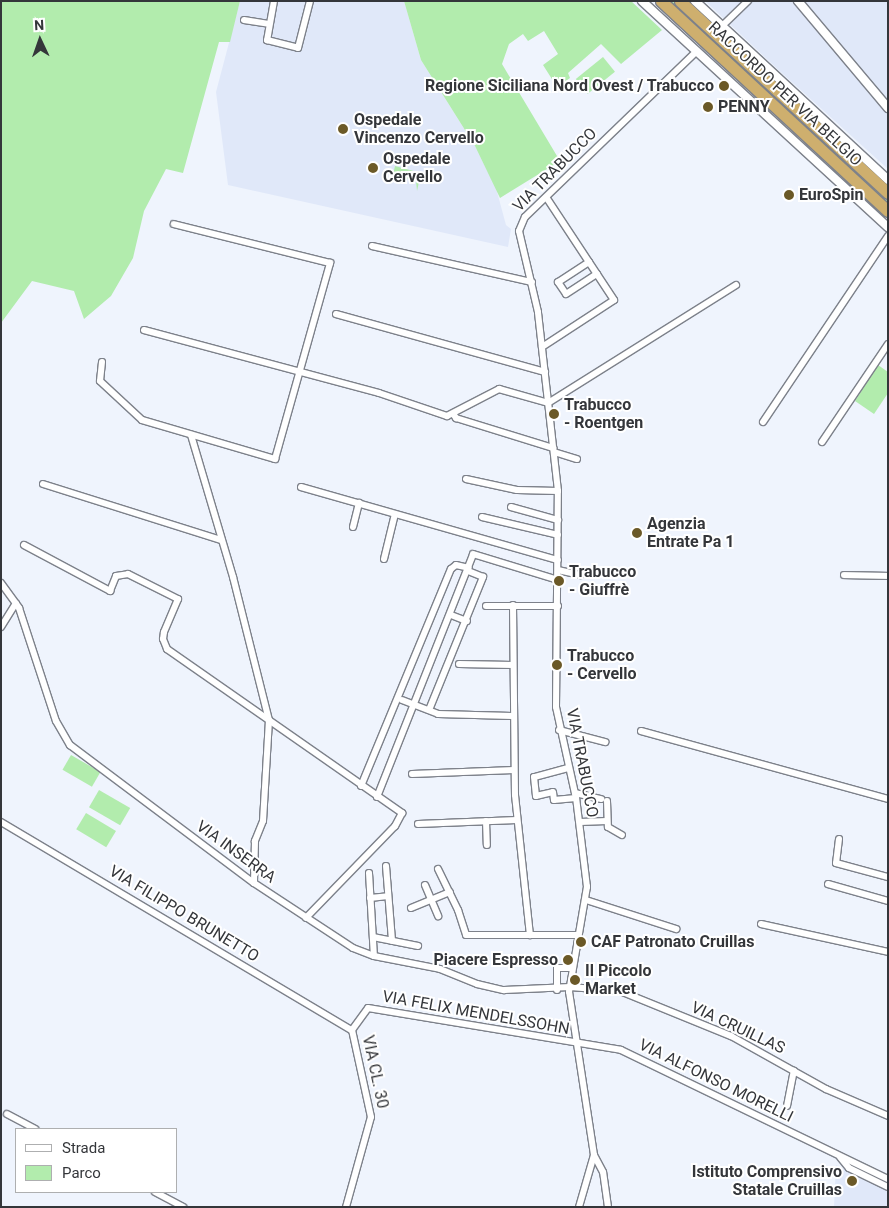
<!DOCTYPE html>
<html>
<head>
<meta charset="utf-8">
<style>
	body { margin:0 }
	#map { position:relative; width:889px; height:1208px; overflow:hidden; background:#eff4fd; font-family:Roboto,sans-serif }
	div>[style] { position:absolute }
	.built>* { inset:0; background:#e0e8f9 }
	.green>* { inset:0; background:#b2ecad; transform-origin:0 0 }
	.roads { filter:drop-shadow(1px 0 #7d818a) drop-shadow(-1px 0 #7d818a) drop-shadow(0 1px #7d818a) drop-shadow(0 -1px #7d818a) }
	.minor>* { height:6px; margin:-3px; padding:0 3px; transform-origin:3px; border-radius:3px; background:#fff }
	.tertiary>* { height:8px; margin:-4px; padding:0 4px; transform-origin:4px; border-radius:4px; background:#fff }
	.motorway>* { height:11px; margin:-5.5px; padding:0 5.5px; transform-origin:5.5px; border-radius:5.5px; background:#ceaf6e }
	.dots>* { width:14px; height:14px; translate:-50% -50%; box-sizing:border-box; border:2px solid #fff; border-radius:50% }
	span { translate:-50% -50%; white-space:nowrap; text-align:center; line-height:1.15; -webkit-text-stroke:4px #fff; paint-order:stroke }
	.poi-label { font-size:16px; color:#34363a; font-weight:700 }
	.right { translate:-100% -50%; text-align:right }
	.left { translate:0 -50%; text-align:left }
	.street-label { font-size:16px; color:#34363a }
	.frame { position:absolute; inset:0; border:2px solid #34363a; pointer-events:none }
	.legend { position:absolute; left:15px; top:1128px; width:162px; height:65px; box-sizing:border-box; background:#fff; border:1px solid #aeafb0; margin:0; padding:6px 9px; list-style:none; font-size:15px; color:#34363a }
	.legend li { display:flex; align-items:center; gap:10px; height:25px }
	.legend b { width:25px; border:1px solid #aeafb0 }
	.north { position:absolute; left:15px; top:15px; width:50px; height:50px; -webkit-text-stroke:4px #fff; paint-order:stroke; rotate:357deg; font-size:14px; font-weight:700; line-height:20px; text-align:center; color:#34363a }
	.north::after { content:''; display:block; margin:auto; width:18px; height:22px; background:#34363a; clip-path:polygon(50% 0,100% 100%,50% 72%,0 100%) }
</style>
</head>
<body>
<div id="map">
	<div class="built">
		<div style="clip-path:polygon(240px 1px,404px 1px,421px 60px,475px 146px,496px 188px,506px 225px,511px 229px,508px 247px,228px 185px,216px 92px)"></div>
		<div style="clip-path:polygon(705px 1px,888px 1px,888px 169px,784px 75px)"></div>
		<div style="clip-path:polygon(836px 1165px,888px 1190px,888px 1207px,834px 1207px)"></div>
	</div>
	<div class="green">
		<div style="clip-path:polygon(1px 1px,240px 1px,230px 42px,219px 42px,183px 173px,166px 169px,144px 211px,133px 258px,111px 296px,84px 319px,74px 291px,32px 281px,1px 323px)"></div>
		<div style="clip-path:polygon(404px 1px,631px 1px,662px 30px,621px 64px,601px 44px,568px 73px,570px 78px,557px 87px,543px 65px,558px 54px,544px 31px,528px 41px,523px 34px,509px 44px,502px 64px,560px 161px,500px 198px,475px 146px,421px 60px)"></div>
		<div style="clip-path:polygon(666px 1px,675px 1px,888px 200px,888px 206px)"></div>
		<div style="left:603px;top:57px;width:19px;height:35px;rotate:51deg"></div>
		<div style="clip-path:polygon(395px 166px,421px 173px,417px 191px,416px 181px,393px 175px)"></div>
		<div style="clip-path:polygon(878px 365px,888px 372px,888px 393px,874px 414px,855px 401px)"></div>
		<div style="left:71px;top:755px;width:34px;height:17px;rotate:30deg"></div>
		<div style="left:99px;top:790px;width:36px;height:20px;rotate:30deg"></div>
		<div style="left:86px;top:813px;width:35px;height:19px;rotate:31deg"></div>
	</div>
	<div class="roads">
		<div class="minor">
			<div style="left:274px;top:1px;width:40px;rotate:100deg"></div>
			<div style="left:267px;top:40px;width:32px;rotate:14deg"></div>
			<div style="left:298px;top:48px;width:49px;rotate:-75.7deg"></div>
			<div style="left:244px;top:20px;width:25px;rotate:9deg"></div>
			<div style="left:722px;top:26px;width:36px;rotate:-44deg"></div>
			<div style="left:372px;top:246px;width:164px;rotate:12.7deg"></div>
			<div style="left:589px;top:262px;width:37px;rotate:147deg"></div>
			<div style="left:558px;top:282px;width:14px;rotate:56deg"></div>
			<div style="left:566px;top:294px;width:37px;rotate:-33deg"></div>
			<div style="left:336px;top:314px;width:217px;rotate:15.5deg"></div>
			<div style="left:144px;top:330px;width:243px;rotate:15deg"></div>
			<div style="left:379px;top:393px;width:72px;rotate:18.7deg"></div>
			<div style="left:447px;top:416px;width:59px;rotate:-27.4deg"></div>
			<div style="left:499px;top:389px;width:51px;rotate:15.9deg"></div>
			<div style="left:548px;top:403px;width:222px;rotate:-32.1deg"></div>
			<div style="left:542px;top:347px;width:86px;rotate:-33.1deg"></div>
			<div style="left:614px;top:300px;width:123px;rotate:-123.4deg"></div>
			<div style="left:102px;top:362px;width:19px;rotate:96deg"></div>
			<div style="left:100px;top:381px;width:57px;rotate:42.9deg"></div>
			<div style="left:142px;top:420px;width:139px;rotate:16.3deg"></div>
			<div style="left:275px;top:459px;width:204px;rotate:-74.3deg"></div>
			<div style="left:330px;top:263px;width:161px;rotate:-166deg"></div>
			<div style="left:454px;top:415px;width:4px;rotate:56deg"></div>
			<div style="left:456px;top:418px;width:102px;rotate:17.2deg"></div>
			<div style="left:763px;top:422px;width:224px;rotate:-56.1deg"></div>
			<div style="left:191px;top:435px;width:148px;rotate:73.5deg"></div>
			<div style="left:233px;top:577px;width:147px;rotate:75.9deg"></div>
			<div style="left:269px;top:720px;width:101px;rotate:93.4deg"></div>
			<div style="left:263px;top:821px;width:22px;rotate:112deg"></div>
			<div style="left:255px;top:841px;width:42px;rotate:91.4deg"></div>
			<div style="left:822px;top:442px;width:118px;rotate:-56deg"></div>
			<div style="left:554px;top:452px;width:24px;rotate:17deg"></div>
			<div style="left:466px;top:479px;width:52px;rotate:12.2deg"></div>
			<div style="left:517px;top:490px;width:41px;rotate:1.4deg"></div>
			<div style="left:43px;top:484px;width:187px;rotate:17.5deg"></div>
			<div style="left:301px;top:487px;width:267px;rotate:15.9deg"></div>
			<div style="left:511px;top:507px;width:49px;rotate:15.5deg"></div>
			<div style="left:482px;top:517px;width:78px;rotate:13.3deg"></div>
			<div style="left:353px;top:527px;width:25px;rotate:-76deg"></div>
			<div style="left:24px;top:545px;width:98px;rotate:28.1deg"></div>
			<div style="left:110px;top:591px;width:16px;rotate:-68deg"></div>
			<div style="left:116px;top:576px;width:12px;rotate:-9deg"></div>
			<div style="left:128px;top:574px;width:56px;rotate:26.6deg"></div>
			<div style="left:178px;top:599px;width:36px;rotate:113deg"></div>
			<div style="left:164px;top:632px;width:7px;rotate:98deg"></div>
			<div style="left:163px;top:639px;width:11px;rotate:68deg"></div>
			<div style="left:167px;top:649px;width:287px;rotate:34.9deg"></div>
			<div style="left:402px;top:813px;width:15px;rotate:118deg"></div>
			<div style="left:395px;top:826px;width:128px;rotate:134.1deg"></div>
			<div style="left:384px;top:559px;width:46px;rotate:-76.3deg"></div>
			<div style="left:558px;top:570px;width:23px;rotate:13deg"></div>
			<div style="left:844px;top:575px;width:44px;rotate:1.3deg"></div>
			<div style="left:1px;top:583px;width:31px;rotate:54deg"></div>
			<div style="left:19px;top:608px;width:119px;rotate:71.9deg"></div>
			<div style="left:56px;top:721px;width:28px;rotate:60deg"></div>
			<div style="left:70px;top:745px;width:230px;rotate:36.9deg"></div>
			<div style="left:254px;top:883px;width:118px;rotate:33.3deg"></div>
			<div style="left:353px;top:948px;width:22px;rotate:21deg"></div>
			<div style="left:374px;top:956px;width:67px;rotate:11.1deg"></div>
			<div style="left:440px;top:969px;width:40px;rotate:22deg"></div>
			<div style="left:477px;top:984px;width:28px;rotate:13deg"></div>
			<div style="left:504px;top:990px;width:66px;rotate:-2.6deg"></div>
			<div style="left:570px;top:987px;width:50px;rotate:4.6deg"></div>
			<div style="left:620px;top:991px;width:120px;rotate:22.1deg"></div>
			<div style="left:731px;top:1036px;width:109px;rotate:29.2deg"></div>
			<div style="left:826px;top:1089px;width:68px;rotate:23.5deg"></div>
			<div style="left:513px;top:605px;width:190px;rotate:89.4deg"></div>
			<div style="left:515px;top:795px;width:141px;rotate:83.9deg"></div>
			<div style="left:486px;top:606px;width:72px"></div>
			<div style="left:451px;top:615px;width:17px;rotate:21deg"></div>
			<div style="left:1px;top:627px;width:28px;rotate:-58deg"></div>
			<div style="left:459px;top:664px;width:54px;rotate:1.1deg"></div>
			<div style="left:402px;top:700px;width:39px;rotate:21deg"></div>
			<div style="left:438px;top:714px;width:74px;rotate:1.5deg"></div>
			<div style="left:429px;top:710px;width:144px;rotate:-67.9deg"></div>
			<div style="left:483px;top:577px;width:16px;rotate:-158deg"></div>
			<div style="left:559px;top:730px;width:48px;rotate:14.6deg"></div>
			<div style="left:641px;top:731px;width:256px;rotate:15.4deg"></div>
			<div style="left:568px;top:768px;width:35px;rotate:165deg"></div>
			<div style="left:534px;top:777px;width:19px;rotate:84deg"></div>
			<div style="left:536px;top:796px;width:17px;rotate:-13deg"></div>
			<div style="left:553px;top:792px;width:8px;rotate:83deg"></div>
			<div style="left:554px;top:800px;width:22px;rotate:-5deg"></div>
			<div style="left:412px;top:774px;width:102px;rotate:-2.2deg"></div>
			<div style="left:361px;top:786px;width:235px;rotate:-67.5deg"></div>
			<div style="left:451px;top:569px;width:6px;rotate:-39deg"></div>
			<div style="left:456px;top:565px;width:13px;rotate:13deg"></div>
			<div style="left:575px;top:793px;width:27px;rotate:13deg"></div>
			<div style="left:377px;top:797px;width:261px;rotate:-68.4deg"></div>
			<div style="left:473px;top:554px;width:89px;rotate:17deg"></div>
			<div style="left:607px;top:801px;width:26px;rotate:88deg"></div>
			<div style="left:608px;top:827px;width:16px;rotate:30deg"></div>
			<div style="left:486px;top:821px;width:24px;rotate:88deg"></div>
			<div style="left:1px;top:822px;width:408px;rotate:30.7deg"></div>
			<div style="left:580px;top:822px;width:27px;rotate:-2deg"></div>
			<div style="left:418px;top:824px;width:99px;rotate:-2.3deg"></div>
			<div style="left:839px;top:839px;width:24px;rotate:97deg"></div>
			<div style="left:836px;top:863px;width:54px;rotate:15.1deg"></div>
			<div style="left:386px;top:866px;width:75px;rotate:85.4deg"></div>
			<div style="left:438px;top:869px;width:46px;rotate:64deg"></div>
			<div style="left:458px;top:910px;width:26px;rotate:72deg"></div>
			<div style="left:466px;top:935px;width:112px"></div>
			<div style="left:369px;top:873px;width:83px;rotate:86.6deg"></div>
			<div style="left:828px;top:884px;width:62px;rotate:15.8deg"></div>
			<div style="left:425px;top:885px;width:34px;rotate:67deg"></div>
			<div style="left:370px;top:898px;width:18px;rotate:-6deg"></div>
			<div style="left:586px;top:900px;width:95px;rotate:17.9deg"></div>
			<div style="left:411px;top:908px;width:42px;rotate:-22.3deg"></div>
			<div style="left:761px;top:924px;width:130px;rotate:12.4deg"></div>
			<div style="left:373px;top:937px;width:46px;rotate:11.3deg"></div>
			<div style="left:557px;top:990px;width:22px;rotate:-90deg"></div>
			<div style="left:557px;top:968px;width:15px"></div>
			<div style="left:352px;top:1030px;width:27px;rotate:-54deg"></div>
			<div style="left:368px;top:1008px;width:256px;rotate:9.4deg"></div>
			<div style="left:621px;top:1050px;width:297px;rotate:25.8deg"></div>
			<div style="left:787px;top:1106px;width:36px;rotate:-79deg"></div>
			<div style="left:7px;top:1114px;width:32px;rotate:28deg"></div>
			<div style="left:840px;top:1157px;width:14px;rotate:51deg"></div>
			<div style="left:849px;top:1168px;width:43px;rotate:26deg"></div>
			<div style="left:155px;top:1192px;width:32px;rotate:28deg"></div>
			<div style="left:346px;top:1207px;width:93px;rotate:-74.5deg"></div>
			<div style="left:371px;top:1117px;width:89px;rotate:-102.3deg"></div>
			<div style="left:579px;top:1207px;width:54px;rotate:-73.9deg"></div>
			<div style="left:608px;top:1207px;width:35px;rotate:-98deg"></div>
			<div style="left:603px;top:1172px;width:19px;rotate:-118deg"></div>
			<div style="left:594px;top:1155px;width:165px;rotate:-98.7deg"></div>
			<div style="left:569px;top:992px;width:107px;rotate:-80.3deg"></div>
			<div style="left:587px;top:887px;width:90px;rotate:-97deg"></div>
			<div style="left:576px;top:798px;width:93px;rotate:-102.4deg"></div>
			<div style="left:556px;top:707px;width:216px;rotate:-89.5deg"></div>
			<div style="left:558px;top:491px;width:180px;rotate:-96.4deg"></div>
			<div style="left:538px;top:312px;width:83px;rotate:-103.2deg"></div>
			<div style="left:519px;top:231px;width:15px;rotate:-67deg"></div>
			<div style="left:525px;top:217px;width:239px;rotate:-44deg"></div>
		</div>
		<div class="tertiary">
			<div style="left:642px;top:1px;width:334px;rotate:42.6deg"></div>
			<div style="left:695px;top:1px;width:263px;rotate:42.8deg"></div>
			<div style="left:798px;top:1px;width:140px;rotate:49.9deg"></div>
		</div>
		<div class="motorway">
			<div style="left:661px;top:1px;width:309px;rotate:42.8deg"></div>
			<div style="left:680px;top:1px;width:283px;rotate:42.7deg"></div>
		</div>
	</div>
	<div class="dots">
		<div style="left:724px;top:86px;background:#6b5927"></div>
		<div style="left:708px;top:107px;background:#6b5927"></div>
		<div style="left:343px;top:129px;background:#6b5927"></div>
		<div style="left:373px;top:168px;background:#6b5927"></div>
		<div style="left:789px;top:195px;background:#6b5927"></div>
		<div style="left:554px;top:414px;background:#6b5927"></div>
		<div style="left:637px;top:533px;background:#6b5927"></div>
		<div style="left:559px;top:581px;background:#6b5927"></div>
		<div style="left:557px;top:665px;background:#6b5927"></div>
		<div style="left:581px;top:942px;background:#6b5927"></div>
		<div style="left:568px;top:960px;background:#6b5927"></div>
		<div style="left:575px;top:980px;background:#6b5927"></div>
		<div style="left:852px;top:1181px;background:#6b5927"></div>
	</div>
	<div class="poi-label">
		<span class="right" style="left:714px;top:86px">Regione Siciliana Nord Ovest / Trabucco</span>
		<span class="left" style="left:718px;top:107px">PENNY</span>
		<span class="left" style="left:354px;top:129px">Ospedale<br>Vincenzo Cervello</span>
		<span class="left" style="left:383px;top:168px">Ospedale<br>Cervello</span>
		<span class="left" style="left:799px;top:195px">EuroSpin</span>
		<span class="left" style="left:564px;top:414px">Trabucco<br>- Roentgen</span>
		<span class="left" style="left:647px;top:533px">Agenzia<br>Entrate Pa 1</span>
		<span class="left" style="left:569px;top:581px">Trabucco<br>- Giuffrè</span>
		<span class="left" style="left:567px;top:665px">Trabucco<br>- Cervello</span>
		<span class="left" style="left:591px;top:942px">CAF Patronato Cruillas</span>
		<span class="right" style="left:558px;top:960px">Piacere Espresso</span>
		<span class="left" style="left:585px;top:980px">Il Piccolo<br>Market</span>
		<span class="right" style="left:842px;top:1181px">Istituto Comprensivo<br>Statale Cruillas</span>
	</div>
	<div class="street-label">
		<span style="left:785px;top:94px;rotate:43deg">RACCORDO PER VIA BELGIO</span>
		<span style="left:555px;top:170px;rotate:-45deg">VIA TRABUCCO</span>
		<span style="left:582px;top:763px;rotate:79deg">VIA TRABUCCO</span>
		<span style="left:236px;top:852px;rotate:36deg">VIA INSERRA</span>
		<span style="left:184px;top:914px;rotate:31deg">VIA FILIPPO BRUNETTO</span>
		<span style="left:476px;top:1013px;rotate:10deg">VIA FELIX MENDELSSOHN</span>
		<span style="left:738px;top:1028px;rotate:25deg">VIA CRUILLAS</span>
		<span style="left:375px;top:1072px;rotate:78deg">VIA CL. 30</span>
		<span style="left:716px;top:1081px;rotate:26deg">VIA ALFONSO MORELLI</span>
	</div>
	<div class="frame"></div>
	<ul class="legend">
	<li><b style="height:6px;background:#fff"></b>Strada</li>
	<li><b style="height:14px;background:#b2ecad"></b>Parco</li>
	</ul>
	<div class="north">N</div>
</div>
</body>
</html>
